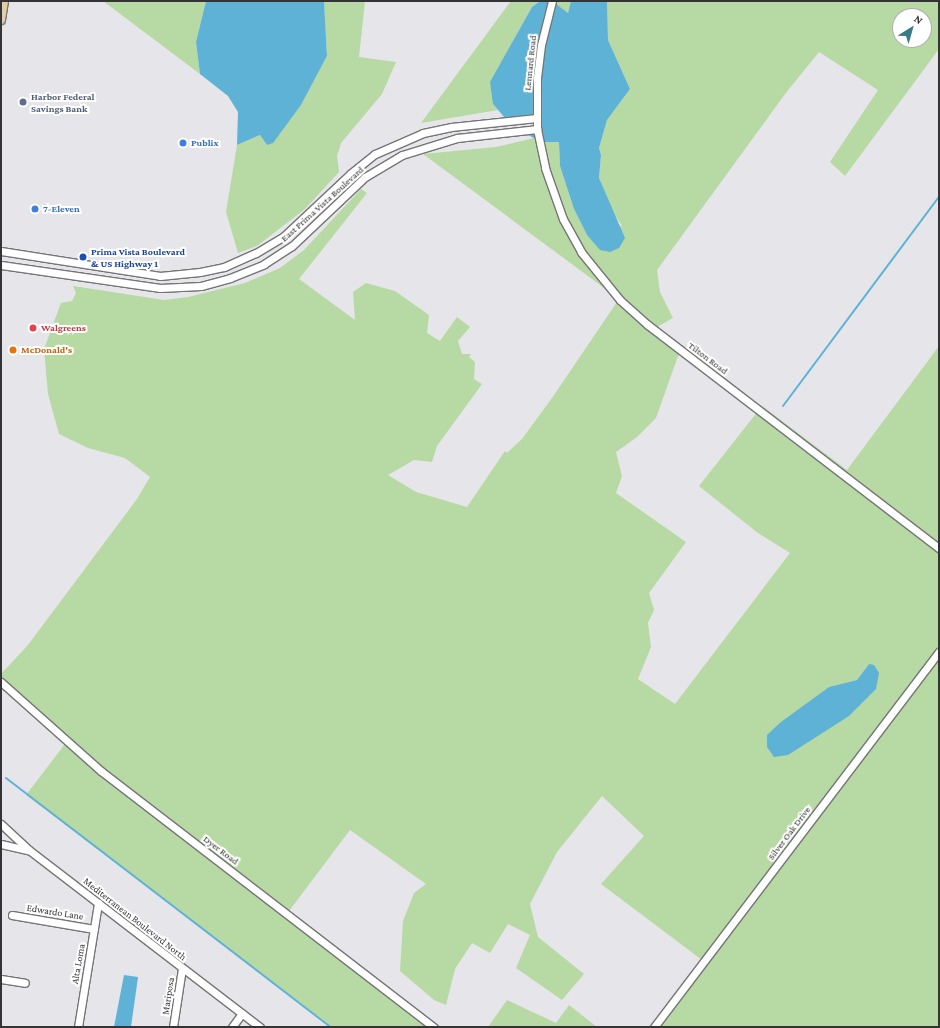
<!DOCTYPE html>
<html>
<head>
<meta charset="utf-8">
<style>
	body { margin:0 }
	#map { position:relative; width:940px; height:1028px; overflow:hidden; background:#e6e5e9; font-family:"Crimson Pro",serif }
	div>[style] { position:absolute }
	.green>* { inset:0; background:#b7d9a4 }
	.water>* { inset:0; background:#5db2d6 }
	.stream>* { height:2px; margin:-1px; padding:0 1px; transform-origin:1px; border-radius:1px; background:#5db2d6 }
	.roads { filter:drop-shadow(1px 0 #757578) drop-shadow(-1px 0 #757578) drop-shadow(0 1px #757578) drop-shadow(0 -1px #757578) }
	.minor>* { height:7px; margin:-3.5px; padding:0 3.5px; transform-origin:3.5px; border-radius:3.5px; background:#fff }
	.major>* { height:8px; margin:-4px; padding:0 4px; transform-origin:4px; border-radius:4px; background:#e5cea5 }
	.dots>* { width:11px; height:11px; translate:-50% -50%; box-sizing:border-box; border:2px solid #fff; border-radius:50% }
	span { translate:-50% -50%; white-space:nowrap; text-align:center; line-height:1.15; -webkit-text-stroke:4px #fff; paint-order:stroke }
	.street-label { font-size:10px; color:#343335 }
	.service-label { font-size:10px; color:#4e5e75; font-weight:700 }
	.left { translate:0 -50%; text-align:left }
	.shop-label { font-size:10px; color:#366cbe; font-weight:700 }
	.transit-label { font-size:10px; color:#164399; font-weight:700 }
	.health-label { font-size:10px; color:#be3a42; font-weight:700 }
	.food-label { font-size:10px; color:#c56008; font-weight:700 }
	.frame { position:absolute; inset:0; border:2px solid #343335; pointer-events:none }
	.north { position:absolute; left:892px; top:8px; width:40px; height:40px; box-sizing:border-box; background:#fff; border:1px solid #aeadae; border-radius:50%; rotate:37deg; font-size:11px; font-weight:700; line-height:16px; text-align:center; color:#343335 }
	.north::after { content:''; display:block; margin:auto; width:14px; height:18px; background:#367d87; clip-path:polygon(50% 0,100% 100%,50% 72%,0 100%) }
</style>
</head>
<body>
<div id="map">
	<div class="green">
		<div style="clip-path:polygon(103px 1px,206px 1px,196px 42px,200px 74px)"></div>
		<div style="clip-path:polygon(324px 1px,365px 1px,359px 57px,396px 62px,382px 94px,341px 143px,337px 156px,339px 172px,305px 209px,257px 246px,238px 253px,226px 212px,237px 145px,260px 135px,267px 145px,301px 105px,327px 56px)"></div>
		<div style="clip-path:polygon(511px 1px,540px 1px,532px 7px,513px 41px,493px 104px,498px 110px,421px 123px)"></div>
		<div style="clip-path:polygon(555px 1px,571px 1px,568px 13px,555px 3px)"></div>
		<div style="clip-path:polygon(evenodd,607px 1px,939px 1px,939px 49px,845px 176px,830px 162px,878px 90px,819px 52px,785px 94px,657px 270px,660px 292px,673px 318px,657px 327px,684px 348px,678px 356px,656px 418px,637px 437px,616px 452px,622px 476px,616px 493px,686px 542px,649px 593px,654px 610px,648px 623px,651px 647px,638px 679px,675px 704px,790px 553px,758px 533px,699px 486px,762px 406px,847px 470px,939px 346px,939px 1027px,661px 1027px,702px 960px,601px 884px,644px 836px,602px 796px,557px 852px,530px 904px,538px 937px,584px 974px,562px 1000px,516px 968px,530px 935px,508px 924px,490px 953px,472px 943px,455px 969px,446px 1005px,434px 1000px,400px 971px,403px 921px,414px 893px,426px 884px,350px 830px,286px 915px,436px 1027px,332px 1027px,26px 795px,68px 740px,1px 681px,1px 674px,28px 645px,137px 499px,150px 477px,125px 458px,88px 448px,59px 434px,48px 394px,44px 349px,61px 303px,72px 301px,76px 293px,73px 286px,164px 300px,188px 297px,245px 283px,280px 268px,304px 250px,361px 189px,367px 193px,299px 279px,355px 320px,353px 292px,366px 283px,395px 291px,429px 315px,427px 333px,440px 341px,457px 317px,470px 327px,458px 341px,462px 354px,471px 354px,469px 357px,475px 362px,474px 379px,482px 384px,437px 446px,432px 462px,414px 460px,388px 475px,416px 492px,467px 507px,505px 451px,507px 453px,522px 439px,552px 398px,619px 299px,423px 154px,496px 147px,534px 138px,542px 142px,559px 142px,560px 166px,574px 209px,587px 235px,622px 226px,610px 208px,599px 178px,601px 155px,599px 148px,607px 120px,630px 89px,608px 40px,607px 1px,900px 16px,924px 16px,924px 40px,900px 40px,900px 16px,607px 1px,869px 664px,849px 716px,809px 702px,829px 687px,857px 680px,869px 664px)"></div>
		<div style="clip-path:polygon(507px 1000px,556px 1023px,569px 1005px,597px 1027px,488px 1027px)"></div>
	</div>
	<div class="water">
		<div style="clip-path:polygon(206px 1px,324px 1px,327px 56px,301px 105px,273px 143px,267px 145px,260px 135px,237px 145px,238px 112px,228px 96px,200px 74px,196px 42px)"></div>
		<div style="clip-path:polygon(540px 1px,548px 1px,537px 45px,533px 80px,534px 114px,505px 118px,493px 104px,490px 82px,532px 7px)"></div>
		<div style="clip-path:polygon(571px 1px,607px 1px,608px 40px,630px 89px,607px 120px,599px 148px,601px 155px,599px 178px,625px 238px,619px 248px,610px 252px,600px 250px,587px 235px,574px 209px,560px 166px,559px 142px,542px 142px,524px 133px,541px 132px,540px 79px,544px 46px,555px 3px,568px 13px)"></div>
		<div style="clip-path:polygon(869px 664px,874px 665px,879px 673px,876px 689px,849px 716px,788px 755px,774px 757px,767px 747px,767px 735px,781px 722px,829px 687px,857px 680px)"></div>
		<div style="clip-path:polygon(124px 975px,138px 977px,131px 1027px,114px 1027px)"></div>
	</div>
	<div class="stream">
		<div style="left:783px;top:406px;width:261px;rotate:-53.3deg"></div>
		<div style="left:6px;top:778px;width:409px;rotate:37.5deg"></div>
	</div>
	<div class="roads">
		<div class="minor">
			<div style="left:552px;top:1px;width:45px;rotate:104deg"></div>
			<div style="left:541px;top:45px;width:34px;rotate:97deg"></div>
			<div style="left:537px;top:79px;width:50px;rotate:90deg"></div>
			<div style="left:537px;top:129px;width:40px;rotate:78deg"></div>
			<div style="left:545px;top:168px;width:54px;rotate:70.6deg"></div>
			<div style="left:563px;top:219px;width:38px;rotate:61deg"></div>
			<div style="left:581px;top:252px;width:62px;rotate:50.9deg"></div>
			<div style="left:620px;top:300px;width:38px;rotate:42deg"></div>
			<div style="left:648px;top:325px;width:367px;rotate:37.5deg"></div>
			<div style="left:1px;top:251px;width:161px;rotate:8.9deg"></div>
			<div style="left:160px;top:276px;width:40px;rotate:-5.7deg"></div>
			<div style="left:200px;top:272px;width:25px;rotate:-12deg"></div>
			<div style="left:224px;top:267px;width:35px;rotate:-24deg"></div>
			<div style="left:256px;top:253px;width:33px;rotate:-31deg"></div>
			<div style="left:284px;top:236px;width:91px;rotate:-43.2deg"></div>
			<div style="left:350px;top:174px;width:32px;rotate:-39deg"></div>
			<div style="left:375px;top:154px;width:52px;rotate:-23.6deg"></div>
			<div style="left:423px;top:133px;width:29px;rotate:-12deg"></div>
			<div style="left:451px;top:127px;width:86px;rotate:-6deg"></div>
			<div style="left:1px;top:265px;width:161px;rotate:8.2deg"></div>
			<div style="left:160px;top:288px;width:41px;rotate:-2.8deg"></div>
			<div style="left:201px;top:286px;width:30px;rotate:-15deg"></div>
			<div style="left:230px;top:278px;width:37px;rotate:-22deg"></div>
			<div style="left:264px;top:264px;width:33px;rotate:-33deg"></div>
			<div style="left:292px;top:246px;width:100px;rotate:-43.4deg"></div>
			<div style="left:365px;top:177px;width:43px;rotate:-30.7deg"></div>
			<div style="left:402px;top:155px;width:58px;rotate:-17.2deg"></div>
			<div style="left:457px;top:138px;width:81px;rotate:-6.4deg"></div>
			<div style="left:1px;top:682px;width:134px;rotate:41.7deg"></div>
			<div style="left:101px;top:771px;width:420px;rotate:37.6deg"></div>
			<div style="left:1px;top:824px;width:38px;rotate:43deg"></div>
			<div style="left:29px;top:850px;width:291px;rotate:37.5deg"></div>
			<div style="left:1px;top:844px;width:28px;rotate:13deg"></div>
			<div style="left:12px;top:915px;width:83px;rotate:9.7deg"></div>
			<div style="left:1px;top:979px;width:24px;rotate:9deg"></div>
			<div style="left:78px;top:1027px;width:126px;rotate:-80.8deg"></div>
			<div style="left:173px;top:1027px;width:60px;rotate:-81.3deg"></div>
			<div style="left:232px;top:1027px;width:17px;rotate:-54deg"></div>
			<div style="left:654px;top:1027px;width:471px;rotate:-52.8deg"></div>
		</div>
		<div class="major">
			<div style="left:1px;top:20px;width:19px;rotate:-81deg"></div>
		</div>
	</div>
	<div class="dots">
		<div style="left:23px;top:102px;background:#5c6f8a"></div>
		<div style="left:183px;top:143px;background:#3f7fe0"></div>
		<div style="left:35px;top:209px;background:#3f7fe0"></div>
		<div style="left:83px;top:257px;background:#1a4fb4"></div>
		<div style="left:33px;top:328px;background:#e0444e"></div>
		<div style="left:13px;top:350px;background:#e8710a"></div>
	</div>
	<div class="street-label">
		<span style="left:530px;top:63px;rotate:-84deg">Lennard Road</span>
		<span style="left:322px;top:204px;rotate:-42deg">East Prima Vista Boulevard</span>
		<span style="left:708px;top:358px;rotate:37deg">Tilton Road</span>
		<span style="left:789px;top:833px;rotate:-53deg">Silver Oak Drive</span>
		<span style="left:221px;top:850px;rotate:37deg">Dyer Road</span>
		<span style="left:55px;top:912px;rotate:9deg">Edwardo Lane</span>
		<span style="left:135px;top:919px;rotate:38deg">Mediterranean Boulevard North</span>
		<span style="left:78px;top:964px;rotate:-80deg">Alta Loma</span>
		<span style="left:168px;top:996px;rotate:-81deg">Mariposa</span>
	</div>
	<div class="service-label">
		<span class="left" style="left:31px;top:102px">Harbor Federal<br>Savings Bank</span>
	</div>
	<div class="shop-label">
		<span class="left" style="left:191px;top:143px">Publix</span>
		<span class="left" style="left:43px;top:209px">7-Eleven</span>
	</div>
	<div class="transit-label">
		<span class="left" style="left:91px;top:257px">Prima Vista Boulevard<br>&amp; US Highway 1</span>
	</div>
	<div class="health-label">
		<span class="left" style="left:41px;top:328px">Walgreens</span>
	</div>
	<div class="food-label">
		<span class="left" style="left:21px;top:350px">McDonald's</span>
	</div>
	<div class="frame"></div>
	<div class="north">N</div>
</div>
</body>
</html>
